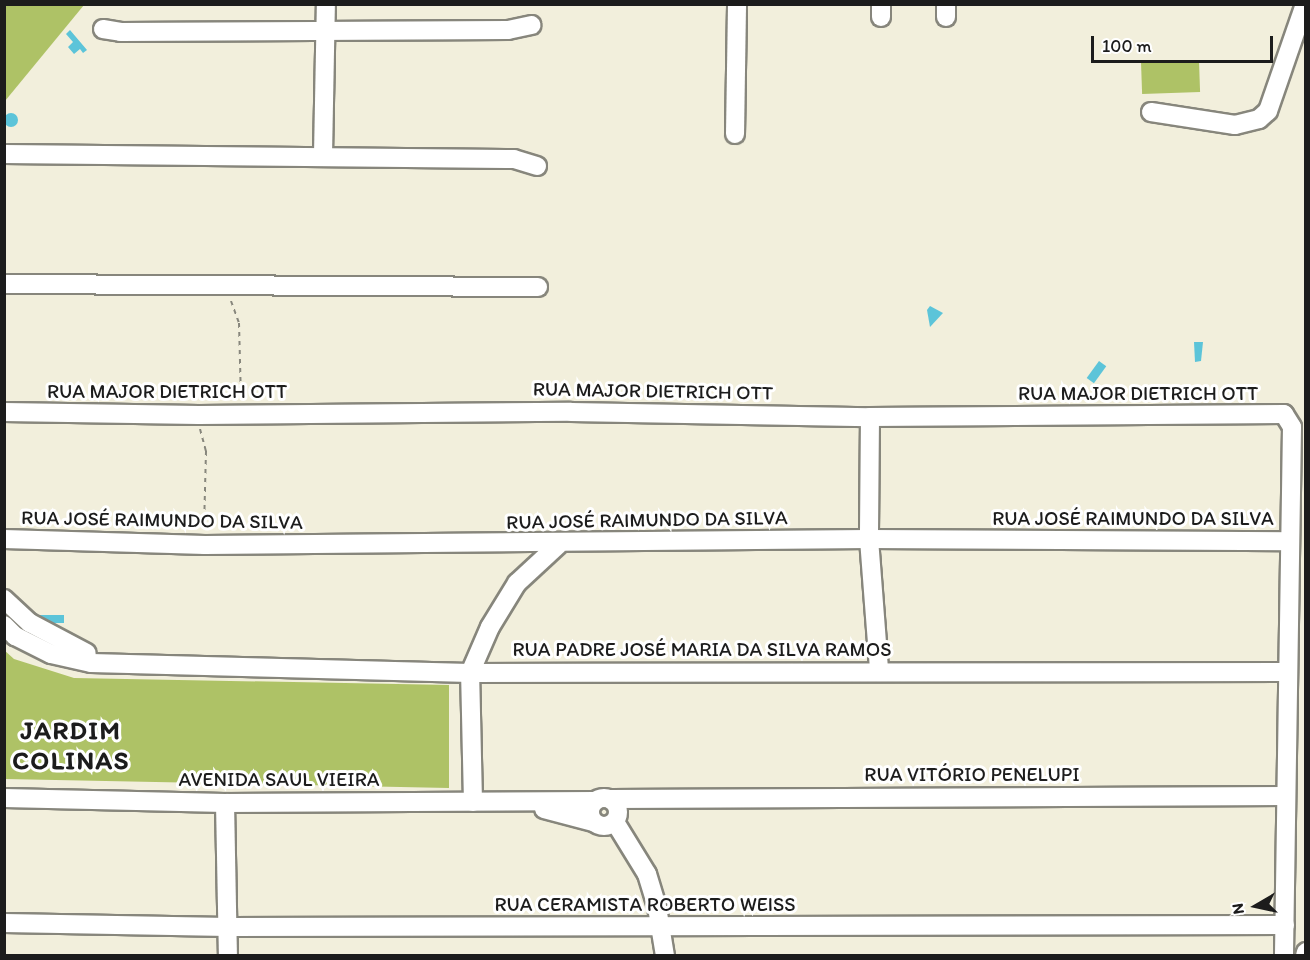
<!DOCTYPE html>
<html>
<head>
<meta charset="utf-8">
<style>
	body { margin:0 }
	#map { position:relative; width:1310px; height:960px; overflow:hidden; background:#f2efdc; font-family:Itim,sans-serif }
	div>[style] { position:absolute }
	.green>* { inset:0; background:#aec266; transform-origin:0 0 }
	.water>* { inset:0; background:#5cc4d9; transform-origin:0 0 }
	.round { border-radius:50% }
	.path>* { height:2px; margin-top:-1px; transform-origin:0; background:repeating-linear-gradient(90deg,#87867c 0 4.5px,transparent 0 9px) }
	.roads { filter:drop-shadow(2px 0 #87867c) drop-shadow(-2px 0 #87867c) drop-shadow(0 2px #87867c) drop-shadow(0 -2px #87867c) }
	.minor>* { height:18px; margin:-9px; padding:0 9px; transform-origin:9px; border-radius:9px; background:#fff }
	.minor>.ring { margin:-9px; padding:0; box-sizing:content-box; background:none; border:18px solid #fff; border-radius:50% }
	span { translate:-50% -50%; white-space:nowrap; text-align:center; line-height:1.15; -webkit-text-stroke:6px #fff; paint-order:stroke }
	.street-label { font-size:20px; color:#1c1c1c }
	.district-label { font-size:26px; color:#1c1c1c; font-weight:700; letter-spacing:1.5px }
	.frame { position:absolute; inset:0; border:6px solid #1c1c1c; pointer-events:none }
	.north { position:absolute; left:1226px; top:876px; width:60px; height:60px; -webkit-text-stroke:4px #fff; paint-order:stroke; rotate:261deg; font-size:16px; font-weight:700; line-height:24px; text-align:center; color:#1c1c1c }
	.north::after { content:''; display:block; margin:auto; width:21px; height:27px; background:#1c1c1c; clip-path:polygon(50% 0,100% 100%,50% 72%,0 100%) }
	.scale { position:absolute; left:1091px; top:36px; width:182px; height:27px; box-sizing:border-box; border:3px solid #1c1c1c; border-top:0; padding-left:8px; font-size:18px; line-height:21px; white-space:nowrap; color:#1c1c1c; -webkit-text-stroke:4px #fff; paint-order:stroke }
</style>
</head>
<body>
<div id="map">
	<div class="green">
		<div style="clip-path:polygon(5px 4px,84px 5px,5px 101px,4px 5px)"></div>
		<div style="left:1199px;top:61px;width:31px;height:58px;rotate:88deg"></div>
		<div style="clip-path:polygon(4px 650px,14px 659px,74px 678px,449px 685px,449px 788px,5px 779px)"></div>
	</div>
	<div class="water">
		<div style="clip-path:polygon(70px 30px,87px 50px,83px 53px,80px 49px,74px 54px,68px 47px,73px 42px,66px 34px)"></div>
		<div class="round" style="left:4px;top:113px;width:14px;height:14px"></div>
		<div style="clip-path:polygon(930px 306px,943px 313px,930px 327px,927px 310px)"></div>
		<div style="clip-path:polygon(1194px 342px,1203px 342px,1201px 361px,1195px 362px)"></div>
		<div style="left:1099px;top:361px;width:9px;height:21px;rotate:36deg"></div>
		<div style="left:40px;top:615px;width:24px;height:8px"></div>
	</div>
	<div class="path">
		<div style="left:231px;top:301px;width:23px;rotate:70deg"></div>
		<div style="left:239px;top:323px;width:78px;rotate:88.5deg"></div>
		<div style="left:200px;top:429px;width:23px;rotate:75deg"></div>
		<div style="left:206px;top:451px;width:79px;rotate:91.5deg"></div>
	</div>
	<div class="roads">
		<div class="minor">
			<div style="left:946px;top:4px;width:13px;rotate:90deg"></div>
			<div style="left:881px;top:17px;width:13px;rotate:-90deg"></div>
			<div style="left:103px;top:29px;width:18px;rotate:9deg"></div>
			<div style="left:121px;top:32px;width:387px;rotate:-0.3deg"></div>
			<div style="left:508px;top:30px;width:24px;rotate:-12deg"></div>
			<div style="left:1151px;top:112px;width:85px;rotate:8.8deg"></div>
			<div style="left:1235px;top:125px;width:25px;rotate:-14deg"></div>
			<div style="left:1259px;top:119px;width:12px;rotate:-42deg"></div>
			<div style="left:1268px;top:111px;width:113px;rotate:-70.9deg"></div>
			<div style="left:735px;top:134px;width:130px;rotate:-89.1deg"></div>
			<div style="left:4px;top:154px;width:510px;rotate:0.56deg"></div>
			<div style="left:514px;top:159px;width:24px;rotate:17deg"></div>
			<div style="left:323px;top:155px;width:151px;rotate:-88.9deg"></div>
			<div style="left:4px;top:284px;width:534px;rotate:0.32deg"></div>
			<div style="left:4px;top:412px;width:195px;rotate:0.9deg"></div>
			<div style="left:199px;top:415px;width:372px;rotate:-0.5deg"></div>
			<div style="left:571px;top:412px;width:299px;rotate:1deg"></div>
			<div style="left:870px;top:417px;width:414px;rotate:-0.4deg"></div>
			<div style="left:1284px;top:414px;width:15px;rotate:58deg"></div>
			<div style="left:1292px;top:427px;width:529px;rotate:90.87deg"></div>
			<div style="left:870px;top:417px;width:122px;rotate:90.5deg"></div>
			<div style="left:869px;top:539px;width:131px;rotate:85.6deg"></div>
			<div style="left:4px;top:539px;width:201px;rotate:1.7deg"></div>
			<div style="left:205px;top:545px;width:664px;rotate:-0.52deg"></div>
			<div style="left:869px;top:539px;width:421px;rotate:0.3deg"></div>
			<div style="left:4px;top:599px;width:35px;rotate:43deg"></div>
			<div style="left:30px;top:623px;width:64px;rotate:27.8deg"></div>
			<div style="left:4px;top:625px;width:16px;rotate:45deg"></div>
			<div style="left:15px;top:636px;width:40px;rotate:26.6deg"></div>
			<div style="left:51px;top:654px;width:41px;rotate:12.7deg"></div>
			<div style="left:91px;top:663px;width:379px;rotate:1.5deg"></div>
			<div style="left:470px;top:673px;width:817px;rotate:-0.07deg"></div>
			<div class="ring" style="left:590px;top:798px;width:10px;height:10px"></div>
			<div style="left:4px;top:798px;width:221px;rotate:1.3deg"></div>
			<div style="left:225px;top:803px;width:370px;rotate:-0.3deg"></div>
			<div style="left:610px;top:799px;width:676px;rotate:-0.25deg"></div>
			<div style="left:473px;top:802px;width:129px;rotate:-91.3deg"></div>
			<div style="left:470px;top:673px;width:50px;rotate:-66.5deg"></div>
			<div style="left:490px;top:627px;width:52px;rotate:-58.5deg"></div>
			<div style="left:517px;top:583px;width:56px;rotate:-42.8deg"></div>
			<div style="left:225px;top:803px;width:153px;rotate:88.9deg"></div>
			<div style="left:544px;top:809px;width:51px;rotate:14.9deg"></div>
			<div style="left:615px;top:822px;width:61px;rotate:58.4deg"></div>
			<div style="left:647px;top:874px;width:34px;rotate:73deg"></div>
			<div style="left:657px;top:907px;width:50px;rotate:80.7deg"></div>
			<div style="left:4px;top:923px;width:224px;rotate:1deg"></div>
			<div style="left:228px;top:927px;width:1057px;rotate:-0.11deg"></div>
			<div style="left:1305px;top:956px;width:4px;rotate:-76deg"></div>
		</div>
	</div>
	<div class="street-label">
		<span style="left:167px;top:391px">RUA MAJOR DIETRICH OTT</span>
		<span style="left:653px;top:391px;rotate:1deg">RUA MAJOR DIETRICH OTT</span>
		<span style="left:1138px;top:393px">RUA MAJOR DIETRICH OTT</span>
		<span style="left:1133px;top:518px">RUA JOSÉ RAIMUNDO DA SILVA</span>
		<span style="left:162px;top:520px;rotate:1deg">RUA JOSÉ RAIMUNDO DA SILVA</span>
		<span style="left:647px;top:520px;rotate:-1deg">RUA JOSÉ RAIMUNDO DA SILVA</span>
		<span style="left:702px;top:649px">RUA PADRE JOSÉ MARIA DA SILVA RAMOS</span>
		<span style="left:972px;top:774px">RUA VITÓRIO PENELUPI</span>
		<span style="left:279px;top:779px">AVENIDA SAUL VIEIRA</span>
		<span style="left:645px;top:904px">RUA CERAMISTA ROBERTO WEISS</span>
	</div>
	<div class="district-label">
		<span style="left:71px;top:746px">JARDIM<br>COLINAS</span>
	</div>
	<div class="frame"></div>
	<div class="north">N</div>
	<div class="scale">100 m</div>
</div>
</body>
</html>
